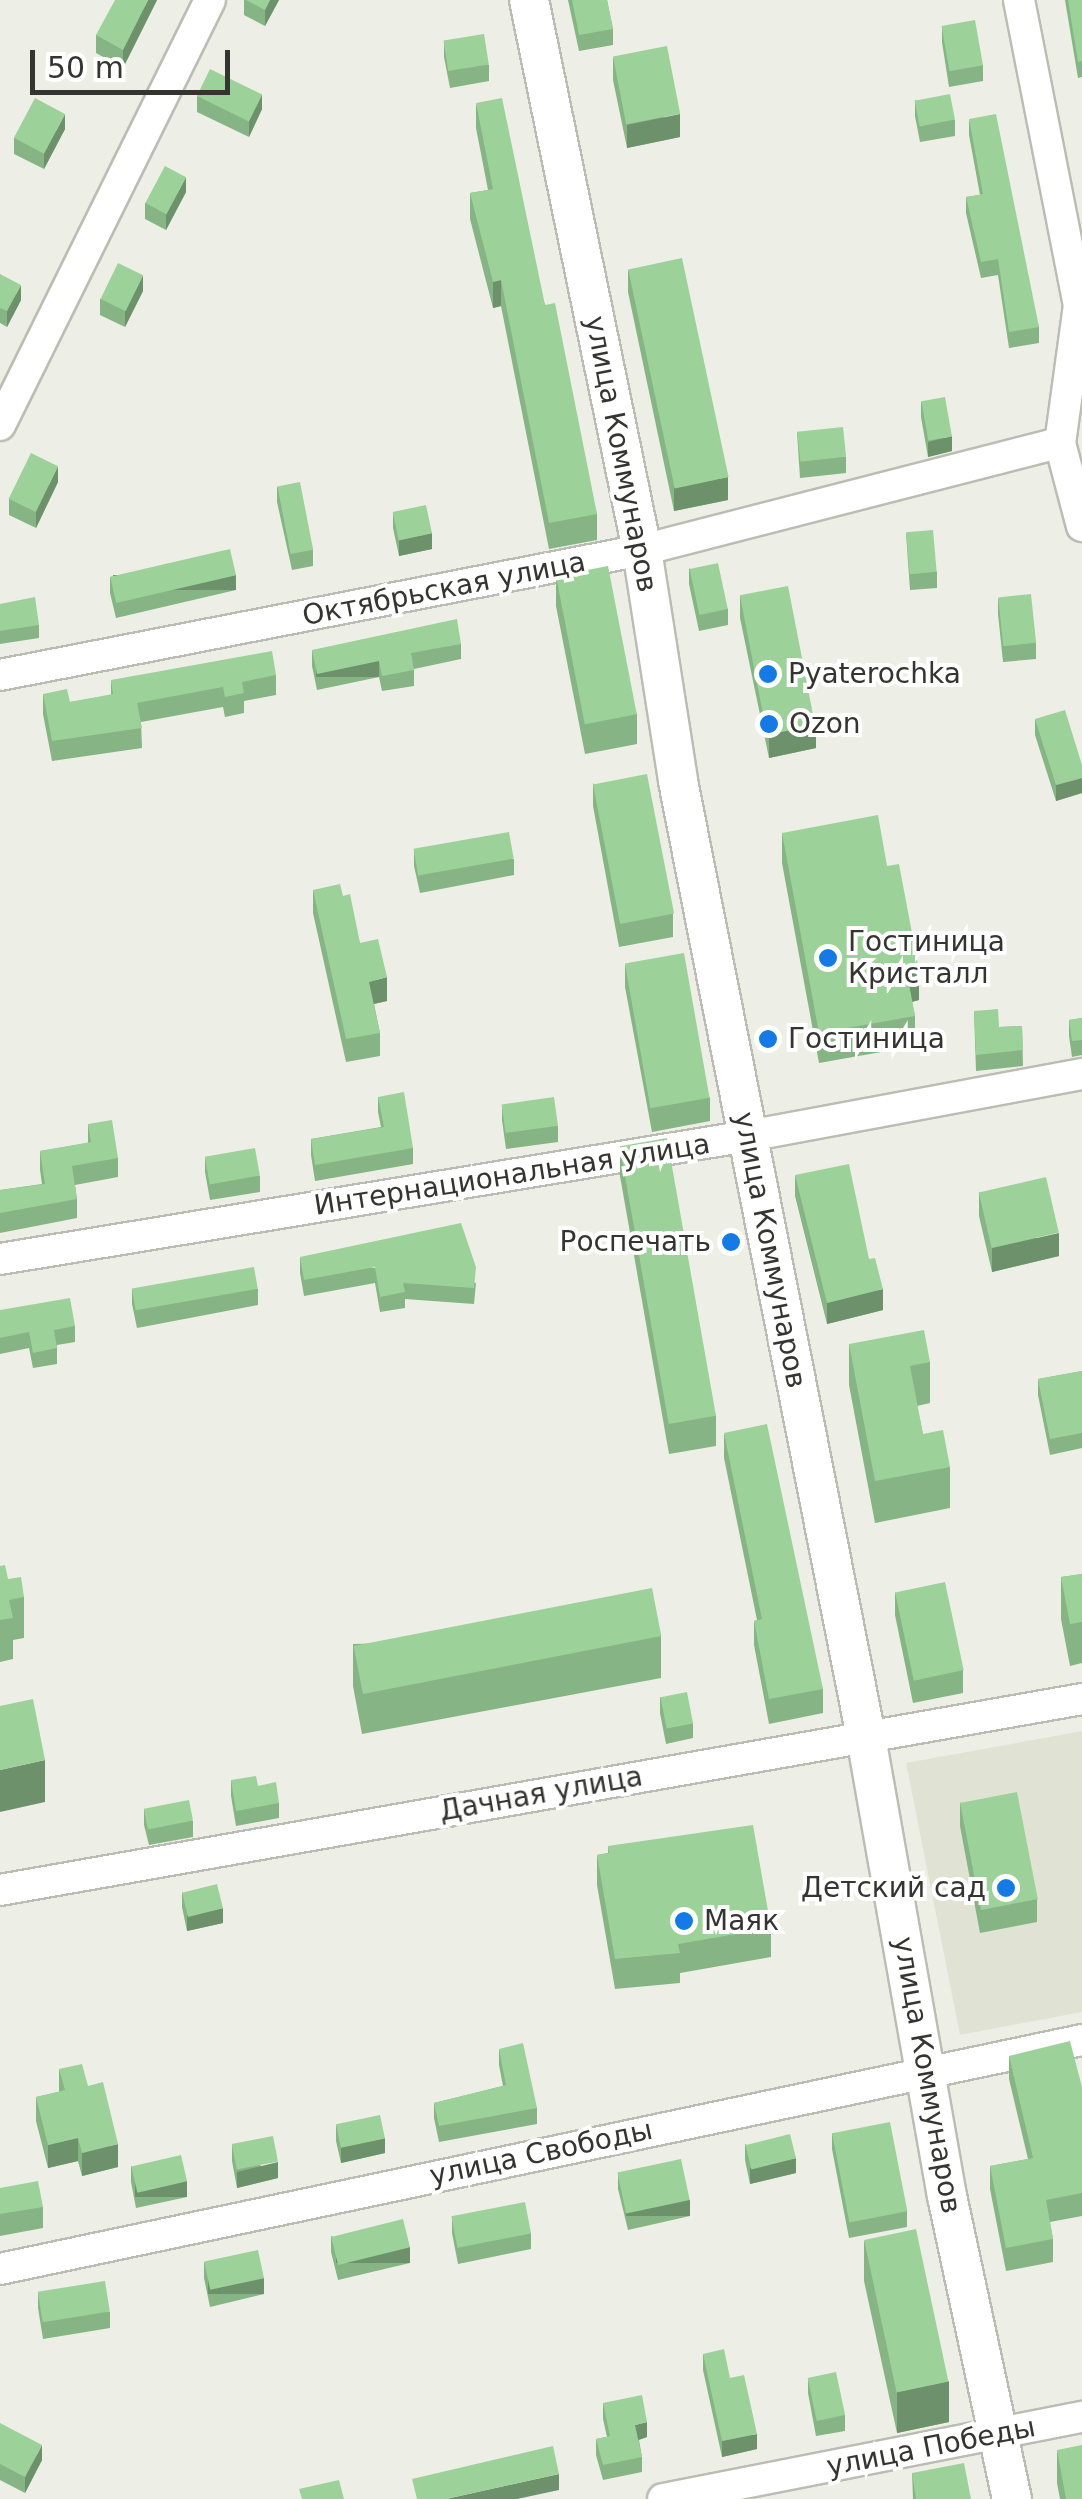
<!DOCTYPE html>
<html>
<head>
<meta charset="utf-8">
<style>
	body { margin:0 }
	#map { position:relative; width:1082px; height:2499px; overflow:hidden; background:#edefe6; font-family:"DejaVu Sans",sans-serif }
	div>[style] { position:absolute }
	.built>* { inset:0; background:#e0e3d4 }
	.roads { filter:drop-shadow(2px 0 #bbbdb4) drop-shadow(-2px 0 #bbbdb4) drop-shadow(0 2px #bbbdb4) drop-shadow(0 -2px #bbbdb4) }
	.minor>* { height:30px; margin:-15px; padding:0 15px; transform-origin:15px; border-radius:15px; background:#fff }
	.major>* { height:38px; margin:-19px; padding:0 19px; transform-origin:19px; border-radius:19px; background:#fff }
	.wall>* { inset:0; background:#86b484 }
	.shaded-wall>* { inset:0; background:#6d926b; transform-origin:0 0 }
	.building>* { inset:0; background:#9cd199; transform-origin:0 0 }
	.dots>* { width:28px; height:28px; translate:-50% -50%; box-sizing:border-box; border:5px solid #fff; border-radius:50% }
	span { translate:-50% -50%; white-space:nowrap; text-align:center; line-height:1.15; -webkit-text-stroke:8px #fff; paint-order:stroke }
	.street-label { font-size:28px; color:#343431 }
	.poi-label { font-size:28px; color:#343431 }
	.left { translate:0 -50%; text-align:left }
	.right { translate:-100% -50%; text-align:right }
	.scale { position:absolute; left:30px; top:50px; width:200px; height:45px; box-sizing:border-box; border:5px solid #343431; border-top:0; padding-left:12px; font-size:30px; line-height:35px; white-space:nowrap; color:#343431; -webkit-text-stroke:8px #fff; paint-order:stroke }
</style>
</head>
<body>
<div id="map">
	<div class="built">
		<div style="clip-path:polygon(1082px 1731px,1082px 2012px,960px 2035px,906px 1763px)"></div>
	</div>
	<div class="roads">
		<div class="minor">
			<div style="left:1019px;top:0;width:311px;rotate:78.9deg"></div>
			<div style="left:1079px;top:305px;width:139px;rotate:97.8deg"></div>
			<div style="left:1060px;top:443px;width:86px;rotate:75.2deg"></div>
			<div style="left:0;top:425px;width:474px;rotate:-63.7deg"></div>
			<div style="left:0;top:675px;width:654px;rotate:-11.02deg"></div>
			<div style="left:642px;top:550px;width:431px;rotate:-14.4deg"></div>
			<div style="left:0;top:1259px;width:758px;rotate:-9.34deg"></div>
			<div style="left:748px;top:1136px;width:340px;rotate:-10.5deg"></div>
			<div style="left:0;top:1890px;width:1099px;rotate:-10.01deg"></div>
			<div style="left:0;top:2269px;width:1106px;rotate:-11.95deg"></div>
			<div style="left:663px;top:2499px;width:427px;rotate:-11.1deg"></div>
		</div>
		<div class="major">
			<div style="left:529px;top:0;width:561px;rotate:78.39deg"></div>
			<div style="left:642px;top:550px;width:234px;rotate:81.1deg"></div>
			<div style="left:678px;top:781px;width:974px;rotate:78.87deg"></div>
			<div style="left:866px;top:1737px;width:466px;rotate:80deg"></div>
			<div style="left:947px;top:2196px;width:310px;rotate:77.9deg"></div>
		</div>
	</div>
	<div class="wall">
		<div style="clip-path:polygon(157px 0,123px 68px,96px 53px,96px 35px)"></div>
		<div style="clip-path:polygon(244px 0,279px 0,265px 26px,244px 15px)"></div>
		<div style="clip-path:polygon(568px 0,607px 0,613px 29px,613px 45px,579px 51px)"></div>
		<div style="clip-path:polygon(1065px 0,1082px 0,1082px 77px,1078px 78px)"></div>
		<div style="clip-path:polygon(942px 26px,983px 65px,983px 81px,949px 87px,942px 42px)"></div>
		<div style="clip-path:polygon(444px 41px,489px 65px,489px 81px,450px 88px,444px 57px)"></div>
		<div style="clip-path:polygon(613px 57px,680px 137px,627px 148px,613px 80px)"></div>
		<div style="clip-path:polygon(197px 96px,262px 109px,249px 137px,197px 112px)"></div>
		<div style="clip-path:polygon(915px 100px,955px 120px,955px 136px,920px 142px,915px 116px)"></div>
		<div style="clip-path:polygon(476px 103px,545px 305px,597px 514px,597px 540px,549px 549px,501px 306px,493px 308px,470px 219px,470px 193px,488px 190px,476px 128px)"></div>
		<div style="clip-path:polygon(969px 119px,1039px 327px,1039px 343px,1009px 348px,998px 275px,981px 278px,966px 213px,966px 197px,980px 195px,969px 135px)"></div>
		<div style="clip-path:polygon(65px 129px,44px 169px,14px 154px,14px 138px)"></div>
		<div style="clip-path:polygon(186px 192px,166px 230px,145px 219px,145px 203px)"></div>
		<div style="clip-path:polygon(628px 269px,728px 500px,674px 511px,628px 292px)"></div>
		<div style="clip-path:polygon(0 274px,21px 300px,7px 327px,0 323px)"></div>
		<div style="clip-path:polygon(143px 291px,125px 327px,100px 315px,100px 299px)"></div>
		<div style="clip-path:polygon(921px 401px,952px 451px,928px 457px,921px 417px)"></div>
		<div style="clip-path:polygon(797px 432px,846px 457px,846px 473px,800px 478px)"></div>
		<div style="clip-path:polygon(58px 482px,36px 528px,9px 515px,9px 499px)"></div>
		<div style="clip-path:polygon(277px 486px,313px 550px,313px 566px,292px 570px,277px 502px)"></div>
		<div style="clip-path:polygon(393px 512px,432px 549px,399px 556px,393px 528px)"></div>
		<div style="clip-path:polygon(906px 533px,937px 572px,937px 588px,910px 590px)"></div>
		<div style="clip-path:polygon(689px 568px,728px 609px,728px 625px,699px 631px,689px 584px)"></div>
		<div style="clip-path:polygon(110px 577px,236px 590px,116px 618px,110px 593px)"></div>
		<div style="clip-path:polygon(556px 577px,637px 714px,637px 744px,585px 754px,556px 606px)"></div>
		<div style="clip-path:polygon(740px 595px,816px 748px,769px 758px,740px 618px)"></div>
		<div style="clip-path:polygon(998px 598px,1036px 643px,1036px 659px,1003px 662px,998px 614px)"></div>
		<div style="clip-path:polygon(0 604px,39px 625px,39px 638px,0 644px)"></div>
		<div style="clip-path:polygon(461px 644px,461px 659px,414px 669px,414px 686px,382px 691px,379px 677px,317px 690px,312px 666px,312px 650px)"></div>
		<div style="clip-path:polygon(276px 675px,276px 695px,244px 701px,244px 713px,225px 717px,223px 707px,141px 722px,142px 748px,52px 761px,43px 714px,43px 694px,70px 702px,111px 695px,111px 680px)"></div>
		<div style="clip-path:polygon(1035px 719px,1082px 778px,1082px 793px,1056px 801px,1035px 735px)"></div>
		<div style="clip-path:polygon(593px 783px,673px 914px,673px 937px,619px 947px,593px 806px)"></div>
		<div style="clip-path:polygon(782px 833px,887px 866px,919px 1000px,912px 1002px,915px 1016px,915px 1046px,819px 1063px,782px 863px)"></div>
		<div style="clip-path:polygon(414px 850px,514px 859px,514px 875px,420px 893px,414px 866px)"></div>
		<div style="clip-path:polygon(313px 890px,343px 896px,360px 943px,387px 1001px,374px 1004px,380px 1033px,380px 1056px,346px 1062px,313px 913px)"></div>
		<div style="clip-path:polygon(625px 964px,710px 1098px,710px 1121px,652px 1132px,625px 987px)"></div>
		<div style="clip-path:polygon(974px 1011px,999px 1027px,1022px 1026px,1023px 1066px,976px 1071px)"></div>
		<div style="clip-path:polygon(1082px 1018px,1082px 1055px,1072px 1057px,1069px 1036px,1069px 1020px)"></div>
		<div style="clip-path:polygon(378px 1097px,413px 1148px,413px 1164px,315px 1181px,311px 1155px,311px 1139px,381px 1127px,378px 1112px)"></div>
		<div style="clip-path:polygon(502px 1105px,558px 1126px,558px 1142px,506px 1149px,502px 1120px)"></div>
		<div style="clip-path:polygon(88px 1124px,118px 1158px,118px 1177px,75px 1185px,77px 1199px,77px 1218px,0 1233px,0 1190px,42px 1184px,40px 1170px,40px 1151px,88px 1143px)"></div>
		<div style="clip-path:polygon(620px 1146px,716px 1416px,716px 1446px,669px 1454px,620px 1176px)"></div>
		<div style="clip-path:polygon(205px 1157px,260px 1176px,260px 1192px,210px 1200px,205px 1172px)"></div>
		<div style="clip-path:polygon(795px 1175px,869px 1259px,883px 1310px,827px 1324px,795px 1196px)"></div>
		<div style="clip-path:polygon(979px 1192px,1059px 1256px,992px 1272px,979px 1216px)"></div>
		<div style="clip-path:polygon(300px 1257px,476px 1283px,474px 1304px,405px 1299px,405px 1308px,380px 1312px,375px 1283px,304px 1296px,300px 1273px)"></div>
		<div style="clip-path:polygon(132px 1289px,258px 1289px,258px 1305px,137px 1328px,132px 1304px)"></div>
		<div style="clip-path:polygon(0 1310px,75px 1326px,75px 1342px,57px 1345px,57px 1364px,33px 1368px,29px 1348px,0 1354px)"></div>
		<div style="clip-path:polygon(849px 1344px,930px 1362px,930px 1403px,917px 1406px,923px 1434px,950px 1467px,950px 1508px,875px 1523px,849px 1385px)"></div>
		<div style="clip-path:polygon(1082px 1371px,1082px 1448px,1050px 1455px,1038px 1395px,1038px 1379px)"></div>
		<div style="clip-path:polygon(724px 1433px,823px 1689px,823px 1713px,769px 1724px,754px 1645px,754px 1621px,757px 1620px,724px 1458px)"></div>
		<div style="clip-path:polygon(0 1566px,8px 1579px,24px 1597px,24px 1638px,13px 1640px,13px 1659px,0 1662px)"></div>
		<div style="clip-path:polygon(1082px 1574px,1082px 1663px,1070px 1666px,1061px 1619px,1061px 1577px)"></div>
		<div style="clip-path:polygon(895px 1592px,963px 1670px,963px 1693px,913px 1703px,895px 1615px)"></div>
		<div style="clip-path:polygon(661px 1636px,661px 1678px,362px 1734px,353px 1686px,353px 1644px)"></div>
		<div style="clip-path:polygon(660px 1697px,693px 1723px,693px 1738px,666px 1744px,660px 1713px)"></div>
		<div style="clip-path:polygon(231px 1780px,279px 1803px,279px 1818px,236px 1826px,231px 1796px)"></div>
		<div style="clip-path:polygon(960px 1802px,1037px 1899px,1037px 1922px,980px 1933px,960px 1826px)"></div>
		<div style="clip-path:polygon(144px 1809px,193px 1821px,193px 1837px,149px 1845px,144px 1825px)"></div>
		<div style="clip-path:polygon(608px 1846px,771px 1928px,771px 1957px,680px 1973px,680px 1983px,615px 1989px,597px 1885px,597px 1855px,608px 1853px)"></div>
		<div style="clip-path:polygon(182px 1892px,223px 1923px,187px 1931px,182px 1907px)"></div>
		<div style="clip-path:polygon(499px 2049px,537px 2108px,537px 2124px,439px 2142px,434px 2118px,434px 2103px,503px 2086px,499px 2065px)"></div>
		<div style="clip-path:polygon(1009px 2056px,1082px 2087px,1082px 2216px,1050px 2222px,1053px 2239px,1053px 2262px,1006px 2271px,990px 2189px,990px 2166px,1028px 2159px,1009px 2079px)"></div>
		<div style="clip-path:polygon(59px 2069px,88px 2086px,118px 2167px,82px 2176px,78px 2161px,48px 2168px,36px 2121px,36px 2097px,59px 2092px)"></div>
		<div style="clip-path:polygon(336px 2125px,385px 2153px,341px 2163px,336px 2141px)"></div>
		<div style="clip-path:polygon(832px 2133px,907px 2211px,907px 2227px,849px 2238px,832px 2149px)"></div>
		<div style="clip-path:polygon(745px 2144px,796px 2173px,750px 2184px,745px 2160px)"></div>
		<div style="clip-path:polygon(232px 2145px,278px 2178px,237px 2188px,232px 2161px)"></div>
		<div style="clip-path:polygon(131px 2166px,187px 2197px,136px 2208px,131px 2182px)"></div>
		<div style="clip-path:polygon(618px 2174px,690px 2216px,628px 2230px,618px 2189px)"></div>
		<div style="clip-path:polygon(0 2188px,43px 2207px,43px 2228px,0 2236px)"></div>
		<div style="clip-path:polygon(452px 2217px,531px 2233px,531px 2249px,458px 2264px,452px 2233px)"></div>
		<div style="clip-path:polygon(331px 2236px,410px 2263px,338px 2280px,331px 2252px)"></div>
		<div style="clip-path:polygon(864px 2240px,949px 2422px,897px 2433px,864px 2281px)"></div>
		<div style="clip-path:polygon(204px 2262px,264px 2294px,210px 2307px,204px 2278px)"></div>
		<div style="clip-path:polygon(38px 2292px,110px 2312px,110px 2328px,43px 2339px,38px 2308px)"></div>
		<div style="clip-path:polygon(703px 2354px,730px 2378px,757px 2449px,722px 2457px,703px 2370px)"></div>
		<div style="clip-path:polygon(808px 2378px,845px 2415px,845px 2431px,816px 2436px,808px 2393px)"></div>
		<div style="clip-path:polygon(603px 2403px,647px 2437px,639px 2440px,642px 2457px,642px 2472px,603px 2480px,596px 2455px,596px 2439px,607px 2437px,603px 2419px)"></div>
		<div style="clip-path:polygon(0 2423px,42px 2460px,25px 2493px,0 2480px)"></div>
		<div style="clip-path:polygon(1057px 2450px,1082px 2499px,1060px 2499px,1057px 2483px)"></div>
		<div style="clip-path:polygon(912px 2473px,971px 2499px,913px 2499px)"></div>
	</div>
	<div class="shaded-wall">
		<div style="clip-path:polygon(148px 0,157px 0,123px 68px,123px 50px)"></div>
		<div style="clip-path:polygon(270px 0,279px 0,265px 26px,265px 10px)"></div>
		<div style="clip-path:polygon(262px 94px,262px 109px,249px 137px,249px 121px)"></div>
		<div style="clip-path:polygon(65px 114px,65px 129px,44px 169px,44px 154px)"></div>
		<div style="clip-path:polygon(680px 114px,680px 137px,627px 148px,627px 125px)"></div>
		<div style="clip-path:polygon(186px 177px,186px 192px,166px 230px,166px 214px)"></div>
		<div style="clip-path:polygon(143px 275px,143px 291px,125px 327px,125px 311px)"></div>
		<div style="clip-path:polygon(501px 280px,501px 306px,493px 308px,493px 282px)"></div>
		<div style="clip-path:polygon(21px 285px,21px 300px,7px 327px,7px 311px)"></div>
		<div style="clip-path:polygon(952px 436px,952px 451px,928px 457px,928px 442px)"></div>
		<div style="clip-path:polygon(58px 466px,58px 482px,36px 528px,36px 512px)"></div>
		<div style="clip-path:polygon(728px 477px,728px 500px,674px 511px,674px 488px)"></div>
		<div style="clip-path:polygon(432px 533px,432px 549px,399px 556px,399px 540px)"></div>
		<div style="left:236px;top:575px;width:15px;height:123px;rotate:90deg"></div>
		<div style="left:379px;top:661px;width:16px;height:63px;rotate:90deg"></div>
		<div style="clip-path:polygon(816px 725px,816px 748px,769px 758px,769px 734px)"></div>
		<div style="clip-path:polygon(1082px 778px,1082px 793px,1056px 801px,1056px 785px)"></div>
		<div style="clip-path:polygon(919px 970px,919px 1000px,907px 1003px,907px 973px)"></div>
		<div style="clip-path:polygon(387px 977px,387px 1001px,369px 1005px,369px 982px)"></div>
		<div style="clip-path:polygon(1059px 1233px,1059px 1256px,992px 1272px,992px 1248px)"></div>
		<div style="clip-path:polygon(883px 1289px,883px 1310px,827px 1324px,827px 1303px)"></div>
		<div style="clip-path:polygon(45px 1760px,45px 1802px,0 1812px,0 1770px)"></div>
		<div style="clip-path:polygon(223px 1908px,223px 1923px,187px 1931px,187px 1916px)"></div>
		<div style="clip-path:polygon(78px 2138px,78px 2161px,48px 2168px,48px 2145px)"></div>
		<div style="clip-path:polygon(385px 2138px,385px 2153px,341px 2163px,341px 2147px)"></div>
		<div style="clip-path:polygon(118px 2144px,118px 2167px,82px 2176px,82px 2153px)"></div>
		<div style="clip-path:polygon(796px 2158px,796px 2173px,750px 2184px,750px 2168px)"></div>
		<div style="clip-path:polygon(278px 2162px,278px 2178px,237px 2188px,237px 2172px)"></div>
		<div style="left:187px;top:2181px;width:16px;height:52px;rotate:90deg"></div>
		<div style="left:690px;top:2200px;width:16px;height:64px;rotate:90deg"></div>
		<div style="left:410px;top:2247px;width:16px;height:74px;rotate:90deg"></div>
		<div style="left:264px;top:2278px;width:16px;height:56px;rotate:90deg"></div>
		<div style="clip-path:polygon(949px 2381px,949px 2422px,897px 2433px,897px 2392px)"></div>
		<div style="clip-path:polygon(647px 2422px,647px 2437px,635px 2441px,635px 2425px)"></div>
		<div style="clip-path:polygon(757px 2434px,757px 2449px,722px 2457px,722px 2441px)"></div>
		<div style="clip-path:polygon(42px 2445px,42px 2460px,25px 2493px,25px 2477px)"></div>
		<div style="clip-path:polygon(559px 2474px,559px 2490px,517px 2499px,446px 2499px)"></div>
	</div>
	<div class="building">
		<div style="clip-path:polygon(115px 0,148px 0,123px 50px,96px 35px)"></div>
		<div style="clip-path:polygon(246px 0,270px 0,265px 10px)"></div>
		<div style="clip-path:polygon(572px 0,607px 0,613px 29px,579px 35px)"></div>
		<div style="clip-path:polygon(1068px 0,1082px 0,1082px 61px,1078px 62px)"></div>
		<div style="left:975px;top:20px;width:46px;height:34px;rotate:80deg"></div>
		<div style="left:484px;top:34px;width:31px;height:41px;rotate:81deg"></div>
		<div style="left:667px;top:46px;width:69px;height:55px;rotate:79deg"></div>
		<div style="left:210px;top:69px;width:58px;height:30px;rotate:26deg"></div>
		<div style="left:950px;top:94px;width:26px;height:36px;rotate:79deg"></div>
		<div style="left:35px;top:98px;width:34px;height:45px;rotate:28deg"></div>
		<div style="clip-path:polygon(502px 98px,545px 305px,555px 303px,597px 514px,549px 523px,501px 280px,493px 282px,470px 193px,493px 189px,476px 103px)"></div>
		<div style="clip-path:polygon(996px 114px,1039px 327px,1009px 332px,998px 259px,981px 262px,966px 197px,983px 194px,969px 119px)"></div>
		<div style="left:165px;top:166px;width:24px;height:42px;rotate:28deg"></div>
		<div style="left:682px;top:258px;width:224px;height:55px;rotate:78deg"></div>
		<div style="left:118px;top:263px;width:28px;height:40px;rotate:26deg"></div>
		<div style="clip-path:polygon(0 274px,21px 285px,7px 311px,0 308px)"></div>
		<div style="left:945px;top:397px;width:40px;height:24px;rotate:80deg"></div>
		<div style="left:843px;top:427px;width:30px;height:46px;rotate:84deg"></div>
		<div style="left:31px;top:453px;width:30px;height:51px;rotate:26deg"></div>
		<div style="left:300px;top:482px;width:69px;height:23px;rotate:79deg"></div>
		<div style="left:426px;top:505px;width:29px;height:34px;rotate:78deg"></div>
		<div style="left:933px;top:530px;width:42px;height:27px;rotate:85deg"></div>
		<div style="left:230px;top:549px;width:27px;height:123px;rotate:77deg"></div>
		<div style="left:718px;top:563px;width:47px;height:29px;rotate:78deg"></div>
		<div style="left:608px;top:566px;width:151px;height:53px;rotate:79deg"></div>
		<div style="left:788px;top:586px;width:142px;height:49px;rotate:79deg"></div>
		<div style="left:1031px;top:594px;width:49px;height:33px;rotate:84deg"></div>
		<div style="clip-path:polygon(35px 597px,39px 625px,0 631px,0 604px)"></div>
		<div style="clip-path:polygon(457px 619px,461px 644px,411px 653px,414px 670px,382px 676px,379px 661px,317px 674px,312px 650px)"></div>
		<div style="clip-path:polygon(272px 651px,276px 675px,242px 682px,244px 693px,225px 697px,223px 687px,137px 703px,142px 728px,52px 741px,43px 694px,67px 689px,70px 702px,113px 694px,111px 680px)"></div>
		<div style="clip-path:polygon(1065px 710px,1082px 765px,1082px 778px,1056px 785px,1035px 719px)"></div>
		<div style="left:647px;top:774px;width:142px;height:55px;rotate:79deg"></div>
		<div style="clip-path:polygon(878px 815px,887px 866px,899px 864px,919px 970px,907px 973px,915px 1016px,819px 1033px,782px 833px)"></div>
		<div style="left:509px;top:832px;width:27px;height:97px;rotate:80deg"></div>
		<div style="clip-path:polygon(340px 884px,343px 896px,350px 894px,360px 943px,378px 939px,387px 977px,369px 982px,380px 1033px,346px 1039px,313px 890px)"></div>
		<div style="left:684px;top:953px;width:147px;height:60px;rotate:80deg"></div>
		<div style="clip-path:polygon(998px 1009px,999px 1027px,1022px 1026px,1023px 1050px,976px 1055px,974px 1011px)"></div>
		<div style="clip-path:polygon(1082px 1018px,1082px 1040px,1072px 1041px,1069px 1020px)"></div>
		<div style="clip-path:polygon(404px 1092px,413px 1148px,315px 1165px,311px 1139px,384px 1127px,378px 1097px)"></div>
		<div style="left:554px;top:1097px;width:29px;height:53px;rotate:82deg"></div>
		<div style="clip-path:polygon(112px 1120px,118px 1158px,72px 1166px,77px 1199px,0 1213px,0 1190px,45px 1184px,40px 1151px,91px 1142px,88px 1124px)"></div>
		<div style="left:667px;top:1138px;width:282px;height:48px;rotate:80deg"></div>
		<div style="left:255px;top:1148px;width:28px;height:51px;rotate:80deg"></div>
		<div style="clip-path:polygon(849px 1164px,869px 1259px,875px 1258px,883px 1289px,827px 1303px,795px 1175px)"></div>
		<div style="left:1046px;top:1177px;width:57px;height:69px;rotate:77deg"></div>
		<div style="clip-path:polygon(461px 1223px,476px 1267px,474px 1288px,403px 1283px,405px 1292px,380px 1297px,375px 1267px,304px 1280px,300px 1257px)"></div>
		<div style="left:254px;top:1267px;width:22px;height:124px;rotate:80deg"></div>
		<div style="clip-path:polygon(70px 1298px,75px 1326px,54px 1330px,57px 1348px,33px 1353px,29px 1332px,0 1338px,0 1310px)"></div>
		<div style="clip-path:polygon(924px 1330px,930px 1362px,910px 1366px,923px 1434px,943px 1430px,950px 1467px,875px 1481px,849px 1344px)"></div>
		<div style="clip-path:polygon(1082px 1371px,1082px 1433px,1050px 1439px,1038px 1379px)"></div>
		<div style="clip-path:polygon(767px 1424px,823px 1689px,769px 1699px,754px 1621px,762px 1619px,724px 1433px)"></div>
		<div style="clip-path:polygon(5px 1565px,8px 1579px,21px 1577px,24px 1597px,9px 1600px,13px 1618px,0 1620px,0 1566px)"></div>
		<div style="clip-path:polygon(1082px 1574px,1082px 1622px,1070px 1624px,1061px 1577px)"></div>
		<div style="left:945px;top:1582px;width:90px;height:51px;rotate:78deg"></div>
		<div style="left:652px;top:1588px;width:49px;height:304px;rotate:79deg"></div>
		<div style="left:687px;top:1692px;width:32px;height:27px;rotate:79deg"></div>
		<div style="clip-path:polygon(33px 1699px,45px 1760px,0 1770px,0 1706px)"></div>
		<div style="clip-path:polygon(256px 1776px,258px 1786px,276px 1782px,279px 1803px,236px 1811px,231px 1780px)"></div>
		<div style="left:1017px;top:1792px;width:109px;height:58px;rotate:79deg"></div>
		<div style="left:189px;top:1800px;width:21px;height:46px;rotate:79deg"></div>
		<div style="clip-path:polygon(753px 1825px,771px 1928px,678px 1944px,680px 1953px,615px 1959px,597px 1855px,609px 1853px,608px 1846px)"></div>
		<div style="left:217px;top:1884px;width:25px;height:36px;rotate:76deg"></div>
		<div style="clip-path:polygon(1070px 2041px,1082px 2087px,1082px 2193px,1046px 2200px,1053px 2239px,1006px 2248px,990px 2166px,1033px 2158px,1009px 2056px)"></div>
		<div style="clip-path:polygon(523px 2043px,537px 2108px,439px 2126px,434px 2103px,506px 2085px,499px 2049px)"></div>
		<div style="clip-path:polygon(82px 2064px,88px 2086px,103px 2082px,118px 2144px,82px 2153px,78px 2138px,48px 2145px,36px 2097px,65px 2090px,59px 2069px)"></div>
		<div style="left:380px;top:2115px;width:24px;height:45px;rotate:78deg"></div>
		<div style="left:890px;top:2122px;width:91px;height:59px;rotate:79deg"></div>
		<div style="left:790px;top:2134px;width:25px;height:46px;rotate:76deg"></div>
		<div style="left:273px;top:2136px;width:26px;height:42px;rotate:79deg"></div>
		<div style="left:181px;top:2155px;width:27px;height:51px;rotate:77deg"></div>
		<div style="left:681px;top:2159px;width:42px;height:65px;rotate:78deg"></div>
		<div style="clip-path:polygon(38px 2181px,43px 2207px,0 2214px,0 2188px)"></div>
		<div style="left:525px;top:2202px;width:32px;height:75px;rotate:79deg"></div>
		<div style="left:403px;top:2219px;width:29px;height:74px;rotate:76deg"></div>
		<div style="left:916px;top:2229px;width:156px;height:53px;rotate:78deg"></div>
		<div style="left:258px;top:2250px;width:29px;height:55px;rotate:78deg"></div>
		<div style="left:105px;top:2281px;width:31px;height:68px;rotate:81deg"></div>
		<div style="clip-path:polygon(724px 2349px,730px 2378px,744px 2375px,757px 2434px,722px 2441px,703px 2354px)"></div>
		<div style="left:836px;top:2372px;width:44px;height:29px;rotate:78deg"></div>
		<div style="clip-path:polygon(642px 2395px,647px 2422px,635px 2425px,642px 2457px,603px 2465px,596px 2439px,610px 2436px,603px 2403px)"></div>
		<div style="clip-path:polygon(0 2423px,42px 2445px,25px 2477px,0 2464px)"></div>
		<div style="clip-path:polygon(1082px 2445px,1082px 2499px,1066px 2499px,1057px 2450px)"></div>
		<div style="clip-path:polygon(553px 2446px,559px 2474px,446px 2499px,417px 2499px,412px 2479px)"></div>
		<div style="clip-path:polygon(964px 2463px,971px 2499px,916px 2499px,912px 2473px)"></div>
		<div style="clip-path:polygon(339px 2480px,344px 2499px,302px 2499px,299px 2489px)"></div>
	</div>
	<div class="dots">
		<div style="left:768px;top:674px;background:#157ae3"></div>
		<div style="left:769px;top:724px;background:#157ae3"></div>
		<div style="left:828px;top:958px;background:#157ae3"></div>
		<div style="left:768px;top:1039px;background:#157ae3"></div>
		<div style="left:731px;top:1242px;background:#157ae3"></div>
		<div style="left:1006px;top:1888px;background:#157ae3"></div>
		<div style="left:684px;top:1921px;background:#157ae3"></div>
	</div>
	<div class="street-label">
		<span style="left:621px;top:454px;rotate:79deg">улица Коммунаров</span>
		<span style="left:444px;top:589px;rotate:-11deg">Октябрьская улица</span>
		<span style="left:512px;top:1175px;rotate:-9deg">Интернациональная улица</span>
		<span style="left:770px;top:1250px;rotate:79deg">улица Коммунаров</span>
		<span style="left:541px;top:1794px;rotate:-10deg">Дачная улица</span>
		<span style="left:927px;top:2075px;rotate:80deg">улица Коммунаров</span>
		<span style="left:541px;top:2153px;rotate:-12deg">улица Свободы</span>
		<span style="left:931px;top:2447px;rotate:-11deg">улица Победы</span>
	</div>
	<div class="poi-label">
		<span class="left" style="left:788px;top:674px">Pyaterochka</span>
		<span class="left" style="left:789px;top:724px">Ozon</span>
		<span class="left" style="left:848px;top:958px">Гостиница<br>Кристалл</span>
		<span class="left" style="left:788px;top:1039px">Гостиница</span>
		<span class="right" style="left:711px;top:1242px">Роспечать</span>
		<span class="right" style="left:986px;top:1888px">Детский сад</span>
		<span class="left" style="left:704px;top:1921px">Маяк</span>
	</div>
	<div class="scale">50 m</div>
</div>
</body>
</html>
